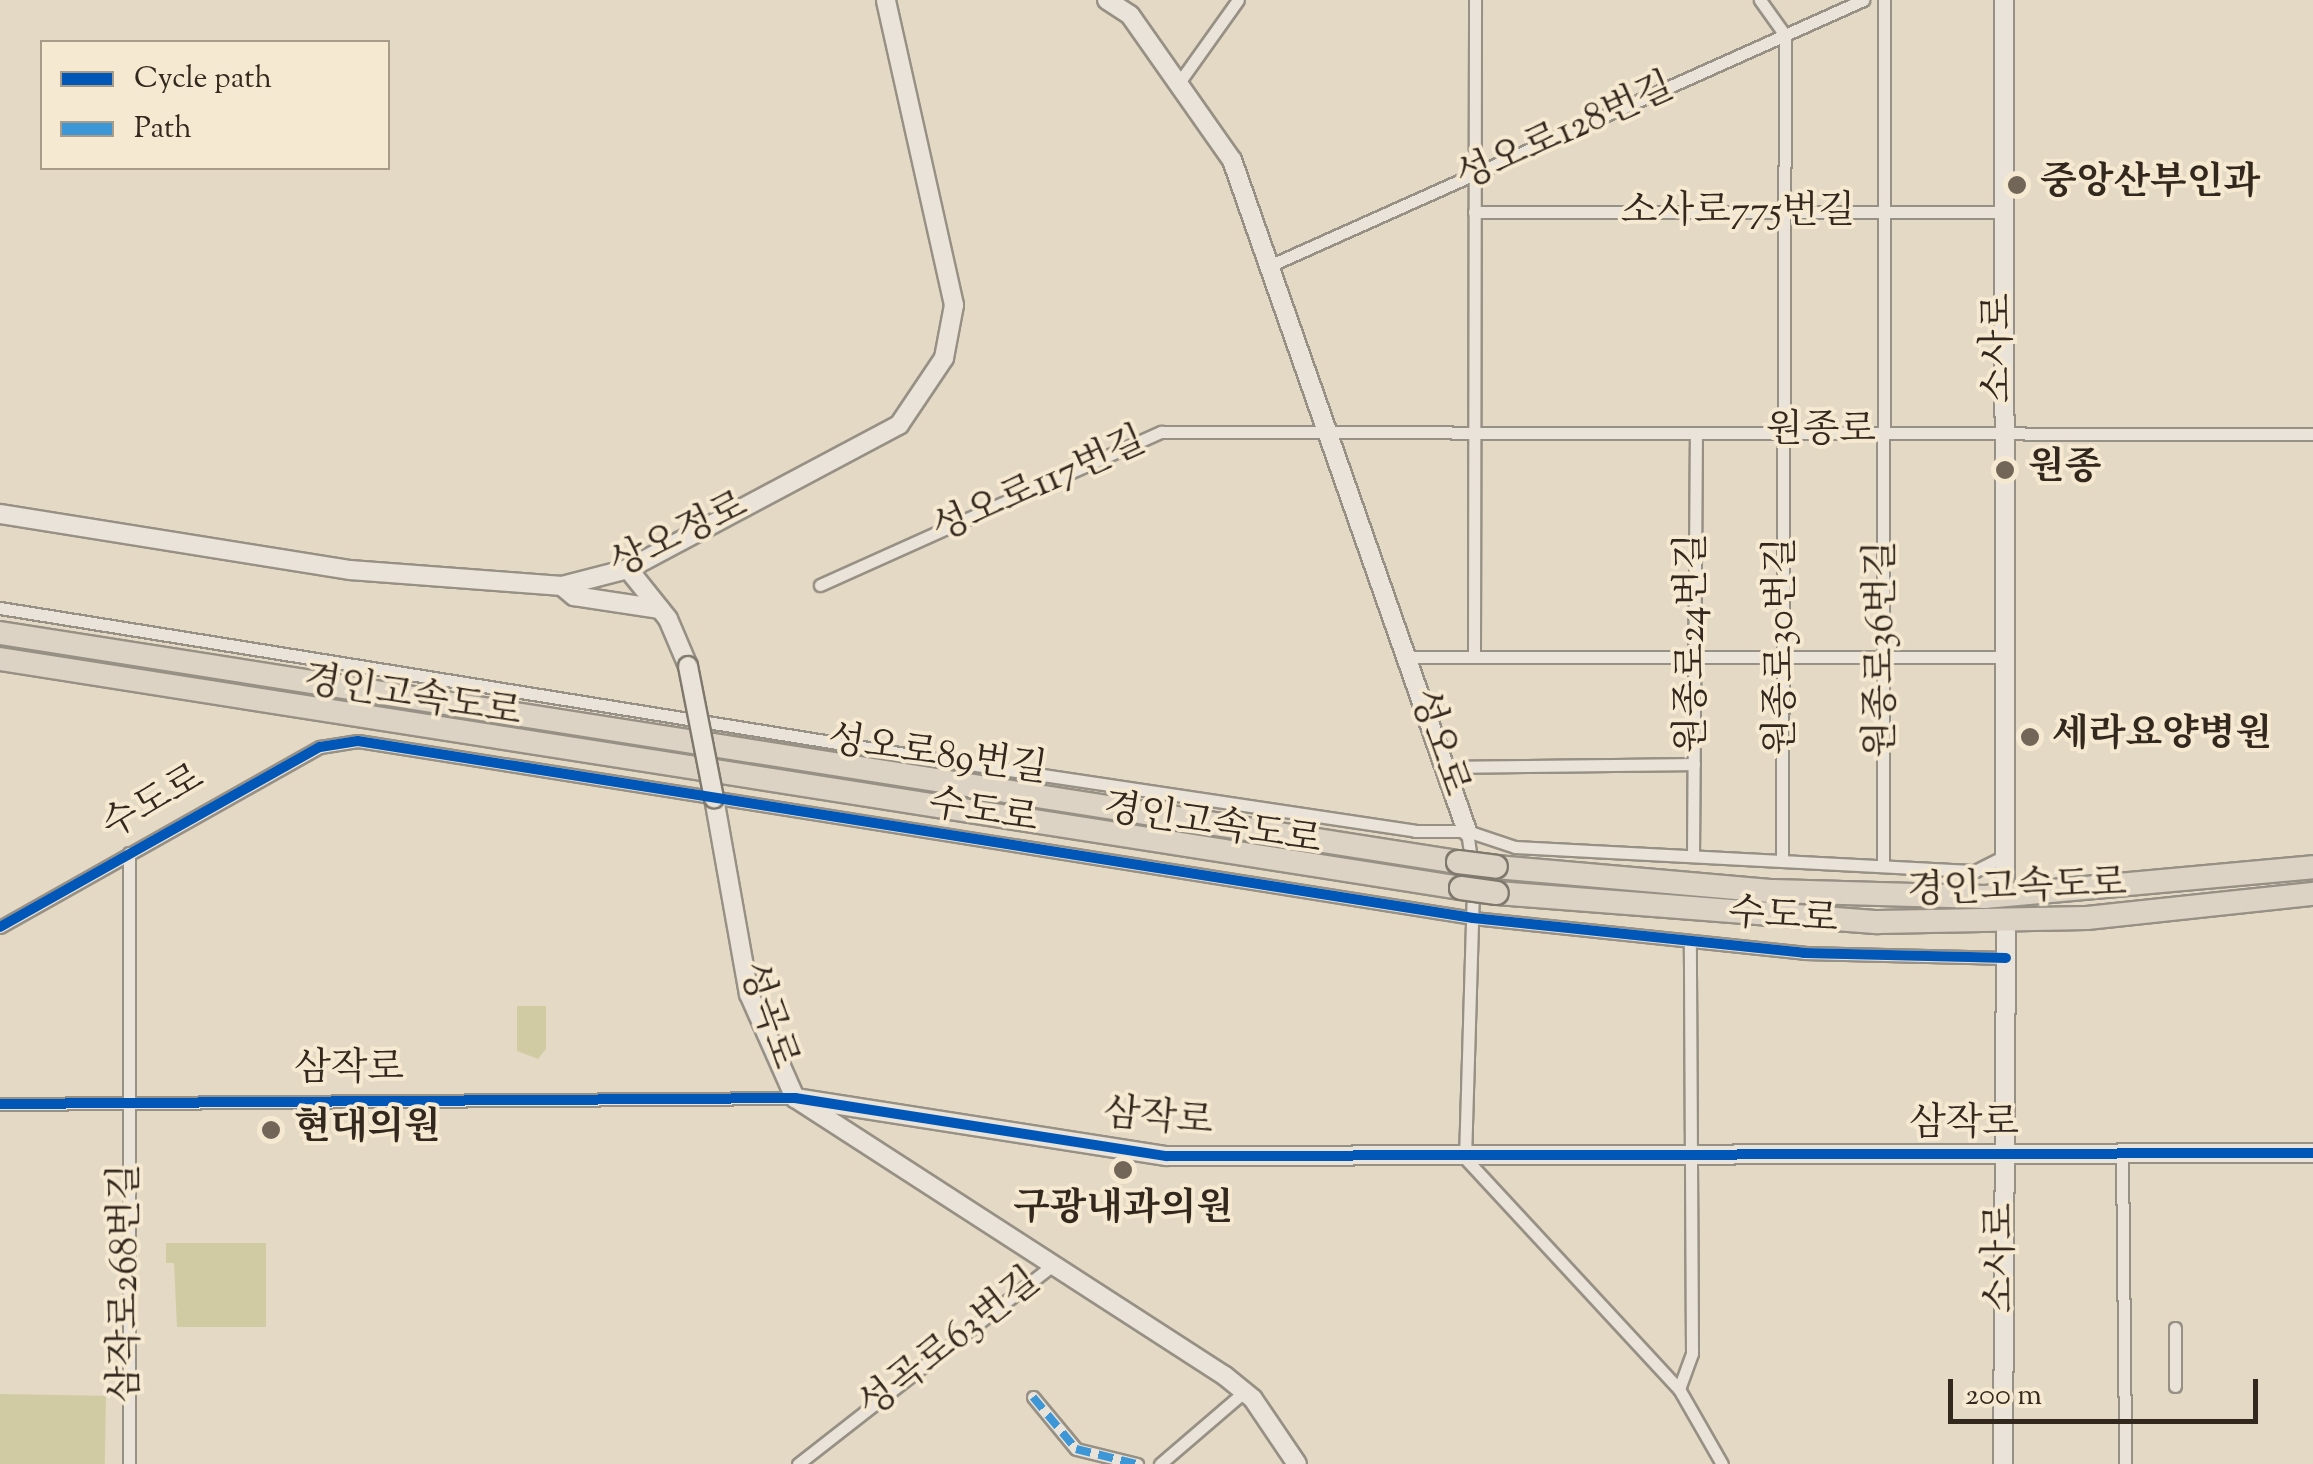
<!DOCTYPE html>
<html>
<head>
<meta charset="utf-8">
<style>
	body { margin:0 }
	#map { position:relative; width:2313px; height:1464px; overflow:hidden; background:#e4d9c5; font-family:"Sorts Mill Goudy","Noto Serif KR",serif }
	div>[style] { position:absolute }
	.green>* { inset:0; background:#d1cba4; transform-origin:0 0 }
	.roads { filter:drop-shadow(2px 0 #979084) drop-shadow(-2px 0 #979084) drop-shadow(0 2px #979084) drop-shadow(0 -2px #979084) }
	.street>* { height:11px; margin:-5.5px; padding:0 5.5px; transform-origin:5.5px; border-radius:5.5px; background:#e9e3d9 }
	.secondary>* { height:18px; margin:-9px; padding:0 9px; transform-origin:9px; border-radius:9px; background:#e9e3d9 }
	.highway>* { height:22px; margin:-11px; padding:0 11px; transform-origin:11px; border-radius:11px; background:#dcd3c4 }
	.bridges { filter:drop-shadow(2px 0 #7f786c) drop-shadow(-2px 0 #7f786c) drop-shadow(0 2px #7f786c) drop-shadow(0 -2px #7f786c) }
	.secondary-bridge>* { height:18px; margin:-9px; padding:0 9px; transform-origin:9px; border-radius:9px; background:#e9e3d9 }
	.highway-bridge>* { height:22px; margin:-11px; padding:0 11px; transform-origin:11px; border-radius:11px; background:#dcd3c4 }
	.quiet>* { height:8px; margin-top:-4px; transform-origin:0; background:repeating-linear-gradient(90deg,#3d96d5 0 15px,transparent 0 23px) }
	.cycleway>* { height:10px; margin:-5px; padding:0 5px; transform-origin:5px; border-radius:5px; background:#0057b8 }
	.dots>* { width:28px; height:28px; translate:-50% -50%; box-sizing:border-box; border:5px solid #f6e9d1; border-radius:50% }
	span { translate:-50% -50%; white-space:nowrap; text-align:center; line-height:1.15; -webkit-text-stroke:8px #f6e9d1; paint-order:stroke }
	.street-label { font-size:38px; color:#33281d }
	.poi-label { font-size:38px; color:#33281d; font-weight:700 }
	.left { translate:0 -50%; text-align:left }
	.legend { position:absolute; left:40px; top:40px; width:350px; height:130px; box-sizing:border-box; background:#f6e9d1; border:2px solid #a89c89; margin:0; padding:12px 18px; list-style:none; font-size:30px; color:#33281d }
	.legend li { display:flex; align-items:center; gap:20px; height:50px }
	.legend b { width:50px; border:2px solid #a89c89 }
	.scale { position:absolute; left:1948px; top:1379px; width:310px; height:45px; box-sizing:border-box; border:5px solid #33281d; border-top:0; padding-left:12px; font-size:30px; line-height:35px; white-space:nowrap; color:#33281d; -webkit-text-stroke:8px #f6e9d1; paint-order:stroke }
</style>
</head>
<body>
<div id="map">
	<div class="green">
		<div style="clip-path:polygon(517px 1006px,546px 1006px,546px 1049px,538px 1059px,517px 1051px)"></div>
		<div style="clip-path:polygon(266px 1243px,266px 1327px,177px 1327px,174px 1263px,166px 1263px,166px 1243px)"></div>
		<div style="left:0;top:1394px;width:106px;height:70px;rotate:1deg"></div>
	</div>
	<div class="roads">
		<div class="street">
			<div style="left:1760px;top:0;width:43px;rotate:54.5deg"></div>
			<div style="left:1785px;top:35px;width:825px;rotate:90.21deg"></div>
			<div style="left:1178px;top:84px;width:103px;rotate:-54.5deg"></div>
			<div style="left:1474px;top:212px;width:528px"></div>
			<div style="left:1269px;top:266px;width:651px;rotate:-24.12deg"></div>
			<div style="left:820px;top:585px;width:374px;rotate:-24.2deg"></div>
			<div style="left:1161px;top:432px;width:1152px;rotate:0.1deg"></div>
			<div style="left:0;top:608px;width:961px;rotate:9.16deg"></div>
			<div style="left:949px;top:761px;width:471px;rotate:8.5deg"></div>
			<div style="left:1415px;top:831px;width:52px"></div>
			<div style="left:1408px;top:657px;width:595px"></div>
			<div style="left:1474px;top:657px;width:657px;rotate:-89.91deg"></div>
			<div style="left:1446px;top:767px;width:248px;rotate:-0.7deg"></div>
			<div style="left:1467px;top:831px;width:34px;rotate:82deg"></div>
			<div style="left:1467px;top:831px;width:51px;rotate:18.4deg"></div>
			<div style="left:1515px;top:847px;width:461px;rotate:3deg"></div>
			<div style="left:1975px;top:871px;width:34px;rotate:-27deg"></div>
			<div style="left:1693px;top:854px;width:421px;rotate:-89.6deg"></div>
			<div style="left:1883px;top:866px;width:866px;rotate:-89.93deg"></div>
			<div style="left:1473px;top:889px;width:269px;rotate:91.7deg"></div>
			<div style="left:1465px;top:1158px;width:315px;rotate:47.2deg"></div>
			<div style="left:1679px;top:1389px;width:86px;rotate:60.2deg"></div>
			<div style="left:0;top:927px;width:367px;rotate:-29.4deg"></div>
			<div style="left:320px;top:747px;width:38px;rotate:-9deg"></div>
			<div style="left:358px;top:741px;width:1129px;rotate:9.02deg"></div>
			<div style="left:1473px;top:918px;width:333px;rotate:6deg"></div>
			<div style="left:1804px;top:953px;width:202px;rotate:1.4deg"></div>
			<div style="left:0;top:1104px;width:795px;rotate:-0.43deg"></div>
			<div style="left:2122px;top:1155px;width:309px;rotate:89.4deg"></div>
			<div style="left:2175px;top:1328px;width:58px;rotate:90deg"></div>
			<div style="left:1679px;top:1389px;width:38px;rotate:-70deg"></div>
			<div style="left:1692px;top:1353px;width:410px;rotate:-90.3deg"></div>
			<div style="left:1033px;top:1397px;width:67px;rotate:50.4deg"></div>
			<div style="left:1076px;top:1449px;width:63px;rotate:13.8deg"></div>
			<div style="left:129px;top:1464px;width:611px;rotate:-90deg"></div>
			<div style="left:798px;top:1464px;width:326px;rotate:-38deg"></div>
			<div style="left:1160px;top:1464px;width:111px;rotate:-40.6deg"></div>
		</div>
		<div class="secondary">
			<div style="left:1107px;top:0;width:27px;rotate:33deg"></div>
			<div style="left:1130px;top:15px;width:177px;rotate:54.9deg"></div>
			<div style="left:1232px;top:160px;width:711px;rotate:70.7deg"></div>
			<div style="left:2004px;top:0;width:876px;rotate:89.93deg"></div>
			<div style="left:0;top:514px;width:354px;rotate:9.1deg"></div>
			<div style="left:350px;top:570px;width:213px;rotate:4.3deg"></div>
			<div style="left:562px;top:586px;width:68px;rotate:-14.4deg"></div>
			<div style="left:628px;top:569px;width:307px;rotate:-28deg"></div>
			<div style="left:899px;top:425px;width:81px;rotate:-56.1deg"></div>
			<div style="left:944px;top:358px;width:54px;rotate:-79.3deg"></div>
			<div style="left:954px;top:305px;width:312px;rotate:-102.6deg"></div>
			<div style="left:628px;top:569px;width:64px;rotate:51.3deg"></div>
			<div style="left:668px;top:619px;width:51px;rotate:66.9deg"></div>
			<div style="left:562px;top:586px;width:16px;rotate:40deg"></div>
			<div style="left:574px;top:596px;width:87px;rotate:8.6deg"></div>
			<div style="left:714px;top:798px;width:199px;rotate:79.9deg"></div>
			<div style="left:749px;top:994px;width:114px;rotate:66.1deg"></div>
			<div style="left:795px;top:1098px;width:512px;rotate:32.88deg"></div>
			<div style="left:1225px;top:1376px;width:36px;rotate:39deg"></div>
			<div style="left:1253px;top:1399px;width:78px;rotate:55.9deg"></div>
			<div style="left:795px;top:1098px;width:376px;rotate:8.9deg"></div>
			<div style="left:1166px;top:1156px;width:1147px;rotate:-0.15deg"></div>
			<div style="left:2003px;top:1464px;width:533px;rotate:-89.68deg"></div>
		</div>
		<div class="highway">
			<div style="left:0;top:633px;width:1476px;rotate:8.93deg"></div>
			<div style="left:0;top:659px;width:1479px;rotate:8.91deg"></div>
			<div style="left:1496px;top:867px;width:278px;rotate:5deg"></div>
			<div style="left:1773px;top:891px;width:212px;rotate:1.6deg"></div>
			<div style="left:1985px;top:897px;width:329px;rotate:-5.2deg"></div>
			<div style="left:1497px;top:893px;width:382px;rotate:4.4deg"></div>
			<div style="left:1878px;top:922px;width:209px;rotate:-1.1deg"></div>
			<div style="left:2087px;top:918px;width:227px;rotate:-6.1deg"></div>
		</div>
	</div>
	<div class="bridges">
		<div class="secondary-bridge">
			<div style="left:688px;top:666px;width:135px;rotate:78.9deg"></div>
		</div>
		<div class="highway-bridge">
			<div style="left:1458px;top:862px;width:38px;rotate:7deg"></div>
			<div style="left:1461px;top:888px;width:36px;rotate:8deg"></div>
		</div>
	</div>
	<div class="quiet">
		<div style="left:1033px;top:1397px;width:67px;rotate:50.4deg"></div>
		<div style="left:1076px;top:1449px;width:63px;rotate:13.8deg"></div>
	</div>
	<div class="cycleway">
		<div style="left:0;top:927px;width:367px;rotate:-29.4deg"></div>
		<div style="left:320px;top:747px;width:38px;rotate:-9deg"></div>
		<div style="left:358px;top:741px;width:1129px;rotate:9.02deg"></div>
		<div style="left:1473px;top:918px;width:333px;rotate:6deg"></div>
		<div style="left:1804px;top:953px;width:202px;rotate:1.4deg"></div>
		<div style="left:0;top:1104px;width:795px;rotate:-0.43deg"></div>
		<div style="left:795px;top:1098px;width:376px;rotate:8.9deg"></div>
		<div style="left:1166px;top:1156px;width:1147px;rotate:-0.15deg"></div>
	</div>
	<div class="dots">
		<div style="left:2017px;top:185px;background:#716658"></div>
		<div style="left:2005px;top:470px;background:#716658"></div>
		<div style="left:2030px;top:737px;background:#716658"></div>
		<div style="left:271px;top:1130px;background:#716658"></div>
		<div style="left:1123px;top:1170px;background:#716658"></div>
	</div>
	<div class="street-label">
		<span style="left:1566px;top:134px;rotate:-24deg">성오로128번길</span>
		<span style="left:1738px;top:214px">소사로775번길</span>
		<span style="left:2001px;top:348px;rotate:-90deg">소사로</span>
		<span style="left:1821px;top:433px">원종로</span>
		<span style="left:1040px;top:487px;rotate:-24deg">성오로117번길</span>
		<span style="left:680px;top:537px;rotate:-26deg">상오정로</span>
		<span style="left:1695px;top:643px;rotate:-90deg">원종로24번길</span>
		<span style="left:1784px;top:646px;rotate:-90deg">원종로30번길</span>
		<span style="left:1884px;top:649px;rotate:-90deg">원종로36번길</span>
		<span style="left:412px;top:699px;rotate:9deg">경인고속도로</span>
		<span style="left:1437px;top:743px;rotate:71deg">성오로</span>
		<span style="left:937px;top:757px;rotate:8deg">성오로89번길</span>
		<span style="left:154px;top:804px;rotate:-30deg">수도로</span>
		<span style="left:983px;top:814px;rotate:9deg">수도로</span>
		<span style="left:1212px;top:827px;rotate:9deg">경인고속도로</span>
		<span style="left:2017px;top:890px;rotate:-2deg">경인고속도로</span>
		<span style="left:1783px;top:919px;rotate:4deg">수도로</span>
		<span style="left:766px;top:1016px;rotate:71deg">성곡로</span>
		<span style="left:349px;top:1071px">삼작로</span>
		<span style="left:1158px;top:1120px;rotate:5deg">삼작로</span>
		<span style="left:1964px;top:1126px">삼작로</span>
		<span style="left:2003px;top:1258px;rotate:-90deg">소사로</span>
		<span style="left:128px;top:1283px;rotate:-90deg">삼작로268번길</span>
		<span style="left:951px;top:1345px;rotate:-38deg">성곡로63번길</span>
	</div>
	<div class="poi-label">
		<span class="left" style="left:2040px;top:185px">중앙산부인과</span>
		<span class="left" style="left:2028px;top:470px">원종</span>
		<span class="left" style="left:2052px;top:737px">세라요양병원</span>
		<span class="left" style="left:294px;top:1130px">현대의원</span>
		<span style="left:1123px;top:1211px">구광내과의원</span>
	</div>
	<ul class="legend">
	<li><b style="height:12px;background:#0057b8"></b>Cycle path</li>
	<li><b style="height:12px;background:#3d96d5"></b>Path</li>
	</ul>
	<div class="scale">200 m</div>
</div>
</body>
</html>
